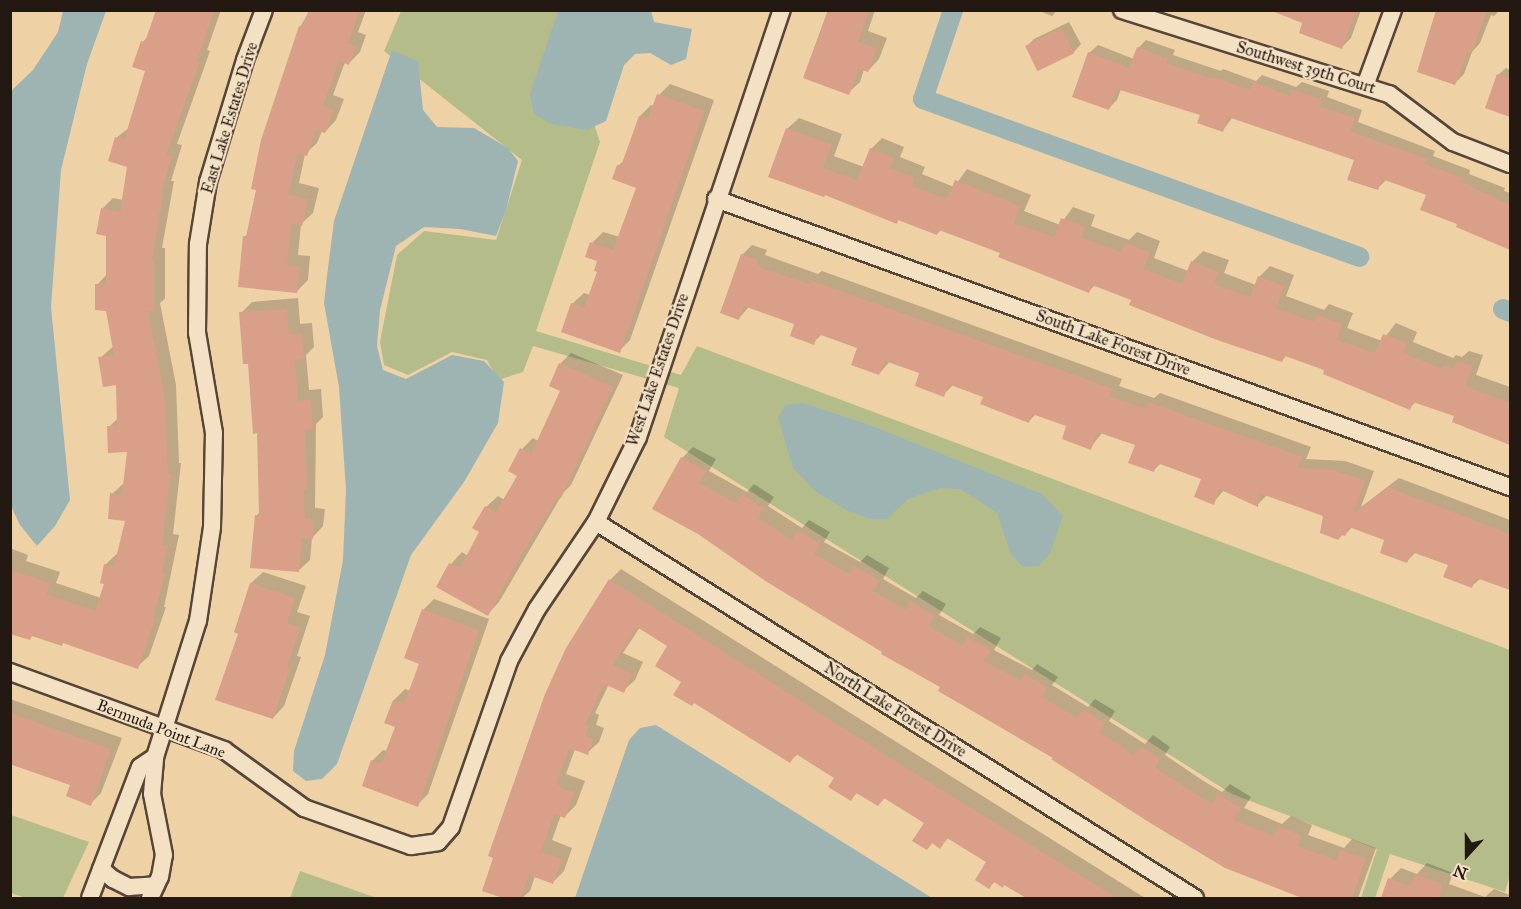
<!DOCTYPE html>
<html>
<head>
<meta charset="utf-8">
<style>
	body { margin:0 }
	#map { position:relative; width:1521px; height:909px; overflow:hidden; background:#eed1a5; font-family:"IM FELL Great Primer",serif }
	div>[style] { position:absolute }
	.green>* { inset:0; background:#b4bd8a }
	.water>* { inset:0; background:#9eb4b2 }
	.shadow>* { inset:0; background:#0003 }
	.canal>* { height:20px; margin:-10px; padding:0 10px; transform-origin:10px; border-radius:10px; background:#9eb4b2 }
	.building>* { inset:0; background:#da9f88; transform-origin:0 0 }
	.roads { filter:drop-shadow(2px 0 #564638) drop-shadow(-2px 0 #564638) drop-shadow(0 2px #564638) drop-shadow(0 -2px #564638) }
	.minor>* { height:16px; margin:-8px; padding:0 8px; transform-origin:8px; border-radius:8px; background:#f4e1c4 }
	span { translate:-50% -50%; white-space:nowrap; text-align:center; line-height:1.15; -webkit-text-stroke:4.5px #f4e1c4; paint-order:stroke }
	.street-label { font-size:16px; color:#241813 }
	.frame { position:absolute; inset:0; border:12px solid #241813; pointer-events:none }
	.north { position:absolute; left:1437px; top:825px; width:60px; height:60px; -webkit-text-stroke:4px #f4e1c4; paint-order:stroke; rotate:201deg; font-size:16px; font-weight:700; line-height:24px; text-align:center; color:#241813 }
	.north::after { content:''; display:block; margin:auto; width:21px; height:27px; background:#241813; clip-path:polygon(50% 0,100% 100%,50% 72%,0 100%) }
</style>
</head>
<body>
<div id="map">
	<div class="green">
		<div style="clip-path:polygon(401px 11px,635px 11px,594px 124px,600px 142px,536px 331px,681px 375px,697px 346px,1510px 650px,1510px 875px,1505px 892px,1390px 854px,1375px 898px,1361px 898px,1377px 849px,1232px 794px,664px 437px,679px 388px,533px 346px,523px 372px,498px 380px,487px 360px,452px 352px,408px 375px,384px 365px,380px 342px,397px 255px,424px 231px,496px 240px,522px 160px,384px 51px)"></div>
		<div style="clip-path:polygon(11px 815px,89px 842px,63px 898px,26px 898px,11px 893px)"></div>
		<div style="clip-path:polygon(300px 871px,377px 898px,290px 898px)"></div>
	</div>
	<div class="water">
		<div style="clip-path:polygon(63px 11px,106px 11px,87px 64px,61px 170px,51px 307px,70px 500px,55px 526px,37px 546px,20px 525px,11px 506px,10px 92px,33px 70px,58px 32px)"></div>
		<div style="clip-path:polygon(558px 11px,651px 11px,654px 22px,692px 29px,686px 59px,671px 65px,650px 53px,635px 54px,624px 65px,606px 121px,587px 130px,551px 124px,534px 114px,530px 94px)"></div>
		<div style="clip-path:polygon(392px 50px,418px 61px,423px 110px,437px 127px,474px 128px,508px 148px,518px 161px,506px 210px,496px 236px,460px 229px,424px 227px,396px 246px,380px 310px,377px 346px,383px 370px,406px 379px,452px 355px,484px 361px,504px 382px,498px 423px,464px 482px,411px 555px,337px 764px,322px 779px,306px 781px,293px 771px,294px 751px,325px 655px,343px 560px,346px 490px,339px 387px,324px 303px,327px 276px,334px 221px)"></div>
		<div style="clip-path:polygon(803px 403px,867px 424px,1042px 494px,1063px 516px,1050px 553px,1039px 566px,1023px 567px,1011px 554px,997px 513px,960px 489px,940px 488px,908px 499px,887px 519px,871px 519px,848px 511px,816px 492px,793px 468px,778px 418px,785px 405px)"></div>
		<div style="clip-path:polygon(656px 725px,932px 898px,575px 898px,629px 740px,640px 728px)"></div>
	</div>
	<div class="shadow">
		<div style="clip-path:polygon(157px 10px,221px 10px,207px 50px,210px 51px,177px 144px,182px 145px,171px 181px,174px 181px,162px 248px,165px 248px,165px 299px,160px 303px,176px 385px,179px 463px,181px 463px,173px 534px,179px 535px,164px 607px,166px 607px,149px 656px,137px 667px,10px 615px,10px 548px,28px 555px,26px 561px,60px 572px,56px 583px,101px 598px,106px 583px,106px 564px,118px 553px,127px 520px,112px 494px,124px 483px,128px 450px,109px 427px,119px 417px,117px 383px,100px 358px,114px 346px,108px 309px,97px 285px,107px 274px,107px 235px,102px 209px,113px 198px,123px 200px,129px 166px,116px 138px,130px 127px,147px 70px,143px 42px,148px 36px)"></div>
		<div style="clip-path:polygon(310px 10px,366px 10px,358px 32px,366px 35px,360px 52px,349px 63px,345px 62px,333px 95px,344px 99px,336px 120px,325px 132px,322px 131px,317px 143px,305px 154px,299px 183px,319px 188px,313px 213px,301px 224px,298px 255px,310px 256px,308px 280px,297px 291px,244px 237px,248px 234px,300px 27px)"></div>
		<div style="clip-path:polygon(828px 10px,875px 10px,868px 31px,887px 38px,879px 59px,868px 71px,864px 69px,860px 82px,848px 93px,804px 77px)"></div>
		<div style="clip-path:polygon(1037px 10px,1057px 10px,1052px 16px)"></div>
		<div style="clip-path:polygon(1275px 10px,1361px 10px,1351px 38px,1342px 47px,1304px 22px)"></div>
		<div style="clip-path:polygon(1438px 10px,1500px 10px,1494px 16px,1491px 15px,1480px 43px,1472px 52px,1464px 74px,1454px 84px)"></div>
		<div style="clip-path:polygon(1069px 22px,1081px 44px,1074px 52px,1038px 69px,1027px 46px,1034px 39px)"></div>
		<div style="clip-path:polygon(1146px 40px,1175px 50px,1173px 55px,1221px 71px,1223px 69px,1256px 81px,1262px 75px,1296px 87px,1302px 82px,1329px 91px,1327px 97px,1362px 110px,1358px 122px,1435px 151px,1433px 156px,1470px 170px,1469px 174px,1505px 188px,1504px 191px,1510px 193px,1510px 248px,1459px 223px,1428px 194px,1387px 179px,1377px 189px,1356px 159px,1233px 117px,1223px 130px,1202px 114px,1121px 89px,1117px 100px,1109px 108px,1089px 53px,1098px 45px,1134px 59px,1138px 48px)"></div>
		<div style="clip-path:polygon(1506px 68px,1510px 70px,1510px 116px,1487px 107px,1498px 75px)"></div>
		<div style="clip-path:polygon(670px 84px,714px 100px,630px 340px,619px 351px,572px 304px,584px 293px,590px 295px,599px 271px,599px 260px,592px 243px,603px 232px,620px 237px,638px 187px,614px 178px,619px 165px,624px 160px,640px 116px,651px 105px,655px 106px,659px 95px)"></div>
		<div style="clip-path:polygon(799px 118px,842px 134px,834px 156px,864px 167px,871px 149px,882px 138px,904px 147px,900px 157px,925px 167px,922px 174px,954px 187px,967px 169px,1031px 195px,1024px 211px,1060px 225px,1073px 207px,1095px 215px,1091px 226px,1129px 240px,1137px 232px,1160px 241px,1154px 258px,1188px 271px,1192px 262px,1203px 251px,1229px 260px,1224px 273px,1256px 285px,1259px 277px,1270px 266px,1294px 275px,1286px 296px,1324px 310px,1329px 304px,1353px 313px,1347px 328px,1382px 341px,1396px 323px,1417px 332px,1413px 342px,1453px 358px,1456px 355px,1462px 357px,1469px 351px,1483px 355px,1476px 375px,1510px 387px,1510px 442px,1454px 421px,1456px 415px,1416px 401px,1410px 408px,1326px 369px,1287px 355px,1282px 360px,1095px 285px,1089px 291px,1002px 252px,942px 229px,937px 234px,899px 219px,897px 222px,826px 194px,787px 129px)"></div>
		<div style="clip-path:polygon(752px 245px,767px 250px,765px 255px,818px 274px,822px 271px,1122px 379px,1119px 386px,1154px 398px,1160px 393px,1311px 447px,1306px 459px,1345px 461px,1374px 471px,1361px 507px,1399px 478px,1510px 520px,1510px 589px,1481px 578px,1472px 586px,1449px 564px,1416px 552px,1407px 561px,1386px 539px,1353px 526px,1345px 535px,1324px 515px,1268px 494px,1257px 505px,1224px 490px,1213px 503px,1203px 478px,1161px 463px,1154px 470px,1137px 444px,1103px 432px,1090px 448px,1068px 425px,1036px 414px,1029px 421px,985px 396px,954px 384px,943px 395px,921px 372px,890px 361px,879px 374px,859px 347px,822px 334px,813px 343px,796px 323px,749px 307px,739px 318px,742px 255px)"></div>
		<div style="clip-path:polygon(298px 298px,300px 324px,312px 323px,314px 347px,306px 355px,309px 390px,321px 389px,323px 417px,316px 424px,315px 508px,325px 509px,323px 526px,312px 538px,310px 560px,298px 571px,256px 516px,261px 511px,258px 432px,241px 313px,252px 302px)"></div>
		<div style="clip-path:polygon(571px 353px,623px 375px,571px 485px,563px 493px,499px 602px,488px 614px,438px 586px,451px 564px,462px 552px,468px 556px,481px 532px,486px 507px,498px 496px,505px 500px,519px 475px,522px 449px,533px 438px,538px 441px,562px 390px,560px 364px)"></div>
		<div style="clip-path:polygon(693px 447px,716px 459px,709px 471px,747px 492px,754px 484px,774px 497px,768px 506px,802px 528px,809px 520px,830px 532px,824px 542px,860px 562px,867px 555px,889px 568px,883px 579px,916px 598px,923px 591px,946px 604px,939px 615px,973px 634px,980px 627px,1001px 638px,994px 650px,1032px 670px,1037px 664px,1058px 677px,1052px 685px,1088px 707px,1095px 699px,1115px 711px,1109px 721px,1145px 744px,1153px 735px,1170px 747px,1165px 755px,1202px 780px,1222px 792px,1230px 784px,1251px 797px,1244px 808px,1282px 824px,1291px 816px,1312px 825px,1308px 835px,1344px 848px,1352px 839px,1376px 848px,1358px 898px,1305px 898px,1226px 867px,699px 533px,682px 458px)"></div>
		<div style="clip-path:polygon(621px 569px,1145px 898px,1029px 898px,1005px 883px,995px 881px,989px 887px,988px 862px,949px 837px,940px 847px,933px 842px,927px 849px,926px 823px,885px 798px,878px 805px,858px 792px,851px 799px,836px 777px,798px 754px,790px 761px,683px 681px,669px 645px,640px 627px,623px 653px,643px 662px,635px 680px,623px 691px,609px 684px,595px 713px,599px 715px,596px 725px,604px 728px,599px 742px,587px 753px,575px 749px,566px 774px,585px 781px,576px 805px,565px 816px,561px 815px,552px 840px,572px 848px,564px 871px,553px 882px,535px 876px,530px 891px,522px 898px,507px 898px,483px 890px,610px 580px)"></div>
		<div style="clip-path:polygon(263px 572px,306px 586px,297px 612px,310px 616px,297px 656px,301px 657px,284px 706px,273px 718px,240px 633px,236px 631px,251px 583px)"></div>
		<div style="clip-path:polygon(434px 599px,489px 619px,428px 794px,417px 805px,372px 761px,383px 750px,387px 751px,396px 726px,394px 700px,405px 689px,411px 691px,421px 663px,423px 610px)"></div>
		<div style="clip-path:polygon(10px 699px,122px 738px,101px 793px,90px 804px,71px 785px,10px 764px)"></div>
		<div style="clip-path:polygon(1427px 863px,1453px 873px,1449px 884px,1485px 897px,1494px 889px,1510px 895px,1510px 898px,1382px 898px,1390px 879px,1401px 868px,1417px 874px)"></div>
	</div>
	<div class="canal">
		<div style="left:953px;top:10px;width:94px;rotate:108.6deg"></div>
		<div style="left:923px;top:99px;width:464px;rotate:19.9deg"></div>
		<div style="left:1503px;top:309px;width:8px;rotate:23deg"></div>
	</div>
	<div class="building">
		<div style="clip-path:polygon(156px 10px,214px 10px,197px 61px,200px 62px,166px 155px,172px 156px,161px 192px,163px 192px,152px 258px,154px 259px,154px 311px,148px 311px,165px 397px,168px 473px,171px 474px,162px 545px,168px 546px,162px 573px,165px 574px,153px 618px,155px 619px,138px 669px,63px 643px,62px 646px,32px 636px,30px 640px,10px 634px,10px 570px,50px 583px,46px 594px,95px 611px,104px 584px,100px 583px,104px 564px,114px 566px,125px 521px,108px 519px,110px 493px,122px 495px,127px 452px,108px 453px,107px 426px,117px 426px,116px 385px,103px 387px,98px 357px,114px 355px,106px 311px,95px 310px,95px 284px,106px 284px,106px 236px,96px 234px,101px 208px,120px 212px,127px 167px,108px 161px,115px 137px,124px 140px,145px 71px,132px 67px,141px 41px,145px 42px)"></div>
		<div style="clip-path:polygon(309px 10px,360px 10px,348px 43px,356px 46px,349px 65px,339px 61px,323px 106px,334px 110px,325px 133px,316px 130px,307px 156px,298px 153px,288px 194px,308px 199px,302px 226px,291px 223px,287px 266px,300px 267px,297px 293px,238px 287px,243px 236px,246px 237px,256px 190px,251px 189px,261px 140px,299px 26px,302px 27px)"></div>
		<div style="clip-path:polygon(828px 10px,869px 10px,858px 42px,877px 49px,868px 72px,859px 69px,849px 95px,803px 78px)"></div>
		<div style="clip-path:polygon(1356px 10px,1342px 49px,1299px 33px,1302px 23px,1272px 11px)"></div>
		<div style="clip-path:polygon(1436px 10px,1487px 10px,1471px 54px,1467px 53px,1455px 85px,1417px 72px)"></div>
		<div style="left:1062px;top:28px;width:28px;height:41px;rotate:64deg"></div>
		<div style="clip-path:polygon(1137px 47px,1168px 59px,1166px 63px,1213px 79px,1213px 77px,1250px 90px,1253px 82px,1290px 96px,1292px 89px,1322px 100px,1319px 106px,1355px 118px,1350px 131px,1427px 159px,1425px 164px,1463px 178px,1462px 182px,1510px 205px,1510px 250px,1456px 227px,1457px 224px,1420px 210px,1426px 195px,1382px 179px,1378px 190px,1347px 180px,1354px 160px,1228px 117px,1223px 132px,1197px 123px,1200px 115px,1117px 89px,1109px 110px,1072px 97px,1088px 52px,1129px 68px)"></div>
		<div style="clip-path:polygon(1497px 74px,1510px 79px,1510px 117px,1485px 108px)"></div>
		<div style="clip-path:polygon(657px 94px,704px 111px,620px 353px,561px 332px,571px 303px,584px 308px,597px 272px,594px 271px,597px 261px,585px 257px,590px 242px,613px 250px,636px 188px,612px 179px,617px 165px,621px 166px,639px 116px,648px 119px)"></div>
		<div style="clip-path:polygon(786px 128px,832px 145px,823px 168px,857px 180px,870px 148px,894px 158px,889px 168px,915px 178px,912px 186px,947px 199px,955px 180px,1020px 206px,1014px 223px,1054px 237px,1061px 218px,1085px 227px,1081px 238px,1121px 252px,1125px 243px,1150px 252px,1144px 269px,1182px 284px,1191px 261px,1219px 272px,1214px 284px,1250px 297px,1258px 276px,1284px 286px,1276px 308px,1314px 322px,1317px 315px,1342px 324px,1337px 340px,1375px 353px,1383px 334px,1407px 343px,1403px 353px,1442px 369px,1443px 365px,1454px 369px,1457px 361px,1473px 366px,1465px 386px,1510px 403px,1510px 445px,1452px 422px,1454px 416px,1413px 402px,1410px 410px,1323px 374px,1324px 370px,1285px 356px,1282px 362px,1217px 340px,1129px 305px,1131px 300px,1092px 285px,1089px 293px,998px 257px,1000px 253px,939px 230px,937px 235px,898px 220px,897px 224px,825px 195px,824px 197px,768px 177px)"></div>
		<div style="clip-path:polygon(741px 254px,758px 260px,756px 266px,809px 284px,810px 280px,1113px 389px,1110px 396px,1146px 409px,1148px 402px,1302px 457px,1298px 468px,1334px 470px,1365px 481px,1353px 514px,1388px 487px,1510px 534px,1510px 590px,1476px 578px,1472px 588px,1443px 577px,1448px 565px,1412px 552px,1407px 563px,1380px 553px,1384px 540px,1349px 527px,1345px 536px,1342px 535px,1338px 540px,1320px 533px,1323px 516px,1259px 493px,1258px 507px,1219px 489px,1214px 505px,1194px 497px,1201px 479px,1157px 463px,1154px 472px,1128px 463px,1135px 445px,1097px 432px,1091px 450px,1062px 439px,1066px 426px,1032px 414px,1029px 423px,980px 404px,983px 397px,948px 384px,944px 397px,915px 386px,919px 373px,885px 361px,879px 375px,851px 365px,857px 348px,818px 334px,814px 345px,790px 336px,794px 324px,744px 306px,739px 320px,720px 313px)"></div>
		<div style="clip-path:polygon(287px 309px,289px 334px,302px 333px,304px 359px,295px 360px,298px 401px,311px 400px,313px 429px,305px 430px,307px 489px,304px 489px,305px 519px,314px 520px,313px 539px,302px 538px,299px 572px,250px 568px,255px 515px,259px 515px,257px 433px,253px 434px,248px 364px,243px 364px,239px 312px)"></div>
		<div style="clip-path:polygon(559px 363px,613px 387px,561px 498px,558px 497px,520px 557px,488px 616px,436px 587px,449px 563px,460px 568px,479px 532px,472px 528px,485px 506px,496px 512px,517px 476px,508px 471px,520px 448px,531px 454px,560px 391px,549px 386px)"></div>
		<div style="clip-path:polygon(681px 457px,706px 471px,699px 483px,736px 503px,742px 494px,764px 509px,758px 518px,792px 540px,797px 530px,820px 544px,814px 554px,849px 574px,854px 566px,879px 580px,873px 591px,906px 610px,910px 601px,935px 616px,929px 626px,963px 646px,967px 637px,991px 650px,984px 661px,1021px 681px,1025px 674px,1048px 688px,1042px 697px,1077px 718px,1083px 709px,1105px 723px,1099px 732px,1134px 755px,1141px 746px,1160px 759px,1155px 767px,1191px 791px,1212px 804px,1218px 794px,1241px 808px,1234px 820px,1274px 836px,1278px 826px,1302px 836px,1297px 846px,1336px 860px,1340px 850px,1366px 859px,1352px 898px,1302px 898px,1225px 868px,1147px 821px,1051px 759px,1053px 758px,938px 691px,940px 687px,881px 654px,882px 652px,767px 582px,698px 534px,652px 509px)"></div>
		<div style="clip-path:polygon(609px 579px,903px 766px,1117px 898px,1026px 898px,1004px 885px,1003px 888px,994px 882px,989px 889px,975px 880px,986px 862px,947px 838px,940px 849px,932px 843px,927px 850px,912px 841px,924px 823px,884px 798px,878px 806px,856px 793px,851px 801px,828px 787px,834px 778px,796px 754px,790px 763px,694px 703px,692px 706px,673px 695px,681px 682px,655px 666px,667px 646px,637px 627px,613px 665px,632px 674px,624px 693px,604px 684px,585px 725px,589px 726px,585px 736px,593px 739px,588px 755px,569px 748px,556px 786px,574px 792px,565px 818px,554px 814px,541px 852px,562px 859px,553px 884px,529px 875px,521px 898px,503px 898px,482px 891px,493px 858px,488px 856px,545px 694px,566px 648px)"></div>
		<div style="clip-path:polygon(250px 583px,295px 598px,287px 623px,300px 628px,287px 667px,290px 668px,273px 719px,215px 700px,238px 634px,234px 632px)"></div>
		<div style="clip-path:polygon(422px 609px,479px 630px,418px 807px,362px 786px,371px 760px,381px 764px,395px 727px,384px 723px,393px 700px,404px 704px,419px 664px,404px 658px)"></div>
		<div style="clip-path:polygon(10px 713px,111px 749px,91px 806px,66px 796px,70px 785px,10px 764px)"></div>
		<div style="clip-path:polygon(1415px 874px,1442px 884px,1439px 898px,1381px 898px,1388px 878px,1410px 886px)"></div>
	</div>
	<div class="roads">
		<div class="minor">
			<div style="left:1122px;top:10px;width:280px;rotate:17.5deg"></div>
			<div style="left:1389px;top:94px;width:80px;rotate:36.9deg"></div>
			<div style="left:1453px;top:142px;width:61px;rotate:21.1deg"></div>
			<div style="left:1365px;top:86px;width:81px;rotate:-69.8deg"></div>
			<div style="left:716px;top:199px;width:845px;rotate:19.94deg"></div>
			<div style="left:596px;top:522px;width:707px;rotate:32.12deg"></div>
			<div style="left:10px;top:672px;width:228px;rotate:20deg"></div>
			<div style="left:224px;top:750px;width:99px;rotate:35.9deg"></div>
			<div style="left:304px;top:808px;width:114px;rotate:19.6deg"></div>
			<div style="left:411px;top:846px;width:27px;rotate:-8deg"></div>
			<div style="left:438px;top:842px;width:20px;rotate:-49deg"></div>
			<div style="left:451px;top:827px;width:176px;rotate:-70.7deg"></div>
			<div style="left:509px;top:661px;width:59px;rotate:-61.7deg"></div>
			<div style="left:537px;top:609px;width:105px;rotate:-55.9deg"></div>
			<div style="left:596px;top:522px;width:95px;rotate:-63.7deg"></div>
			<div style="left:638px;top:437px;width:451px;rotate:-71.4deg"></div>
			<div style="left:101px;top:869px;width:16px;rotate:40deg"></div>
			<div style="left:113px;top:879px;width:18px;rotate:27deg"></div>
			<div style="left:129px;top:887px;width:27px;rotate:-4deg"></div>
			<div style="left:90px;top:898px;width:140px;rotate:-69.1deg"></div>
			<div style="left:140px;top:767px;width:18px;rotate:-34deg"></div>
			<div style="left:150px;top:898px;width:23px;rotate:-65deg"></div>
			<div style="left:160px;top:877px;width:22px;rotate:-80deg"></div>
			<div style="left:164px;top:855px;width:62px;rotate:-101.1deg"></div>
			<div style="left:152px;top:794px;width:37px;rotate:-85deg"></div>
			<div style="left:155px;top:757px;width:143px;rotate:-72.5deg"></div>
			<div style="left:198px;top:621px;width:95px;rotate:-81.5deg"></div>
			<div style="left:212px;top:527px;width:94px;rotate:-88.8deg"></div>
			<div style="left:214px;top:433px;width:101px;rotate:-99.6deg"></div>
			<div style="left:197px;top:333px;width:89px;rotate:-89.4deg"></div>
			<div style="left:198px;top:244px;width:63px;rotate:-80.8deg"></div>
			<div style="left:208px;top:182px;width:127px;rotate:-73.1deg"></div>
			<div style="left:245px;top:60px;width:53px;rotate:-69.2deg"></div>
		</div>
	</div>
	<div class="street-label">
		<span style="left:1306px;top:68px;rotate:17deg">Southwest 39th Court</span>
		<span style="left:230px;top:118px;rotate:-73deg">East Lake Estates Drive</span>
		<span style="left:1113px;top:343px;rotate:20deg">South Lake Forest Drive</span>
		<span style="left:658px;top:370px;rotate:-71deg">West Lake Estates Drive</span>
		<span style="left:895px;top:710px;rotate:32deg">North Lake Forest Drive</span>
		<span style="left:161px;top:729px;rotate:21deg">Bermuda Point Lane</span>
	</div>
	<div class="frame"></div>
	<div class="north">N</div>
</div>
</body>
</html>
